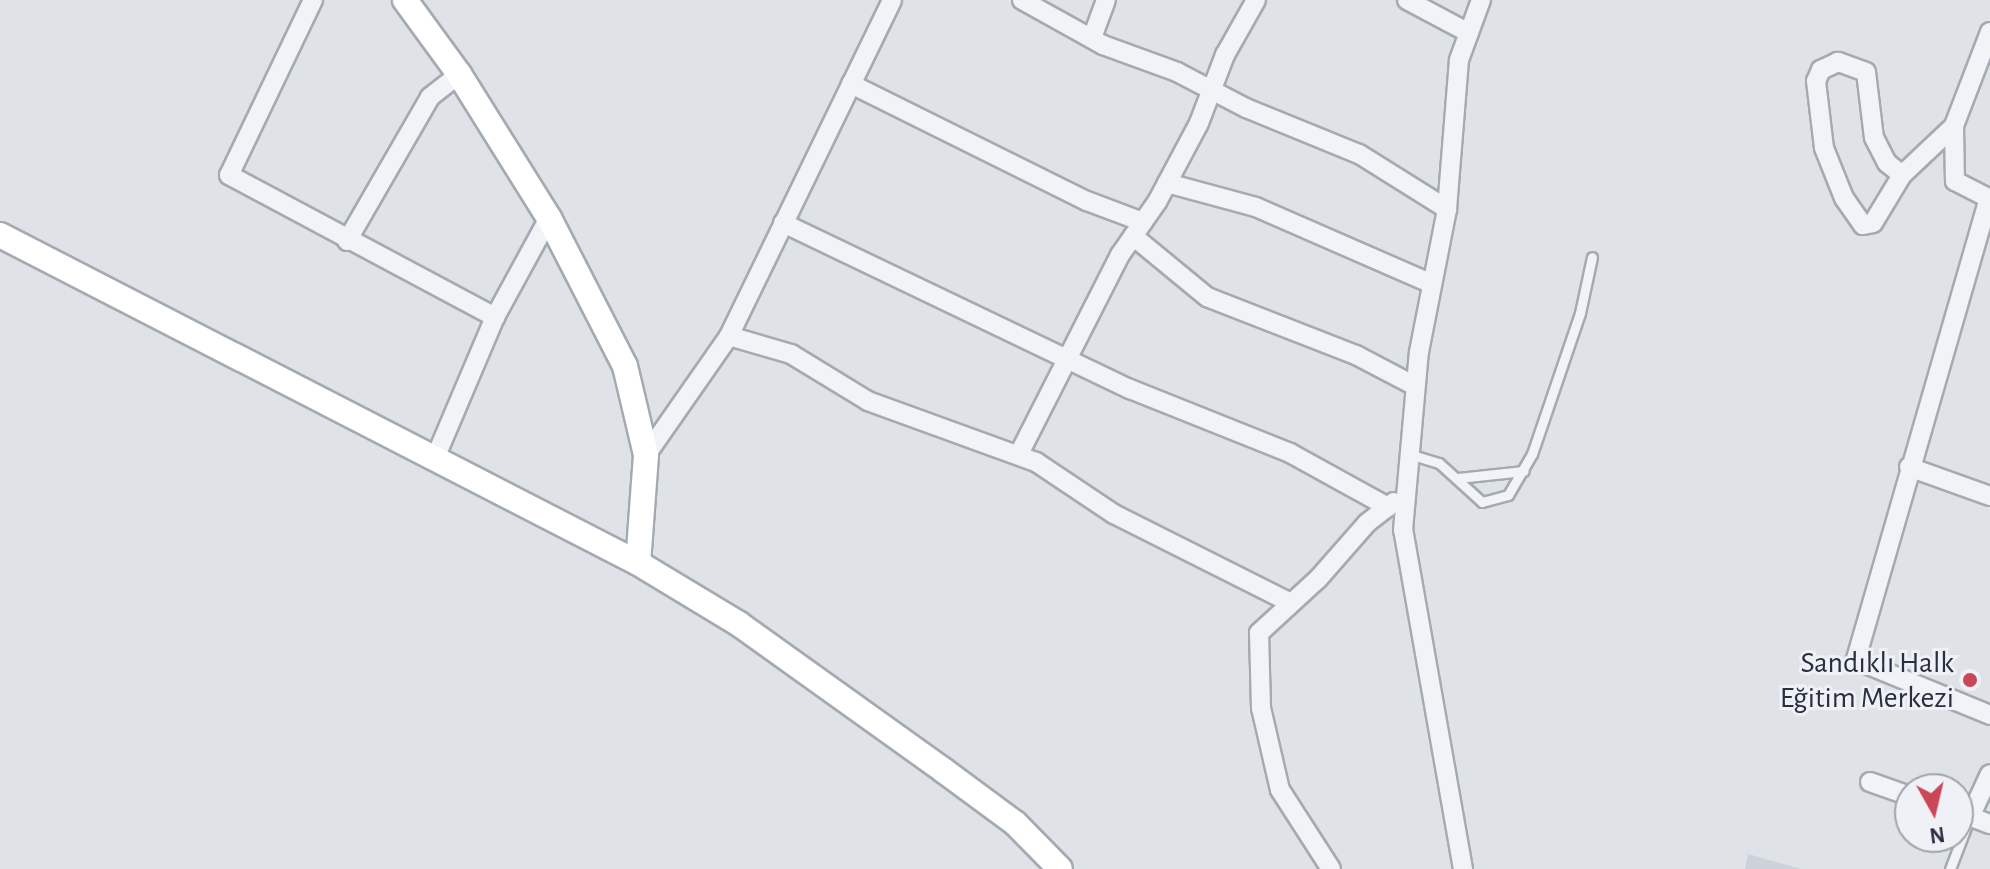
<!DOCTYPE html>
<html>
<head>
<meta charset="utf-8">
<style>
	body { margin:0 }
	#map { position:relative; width:1990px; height:869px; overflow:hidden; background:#dfe3e8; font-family:"Alegreya Sans",sans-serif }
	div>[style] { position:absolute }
	.built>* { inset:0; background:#cdd2da }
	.roads { filter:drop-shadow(2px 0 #a4aab2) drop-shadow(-2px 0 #a4aab2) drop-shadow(0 2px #a4aab2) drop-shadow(0 -2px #a4aab2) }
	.lane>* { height:9px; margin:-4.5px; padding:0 4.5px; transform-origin:4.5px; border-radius:4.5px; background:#f2f3f7 }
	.street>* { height:18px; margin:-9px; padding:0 9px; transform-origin:9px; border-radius:9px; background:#f2f3f7 }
	.secondary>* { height:24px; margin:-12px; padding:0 12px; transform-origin:12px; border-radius:12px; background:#fff }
	.dots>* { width:22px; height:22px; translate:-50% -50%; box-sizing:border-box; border:4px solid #eff1f6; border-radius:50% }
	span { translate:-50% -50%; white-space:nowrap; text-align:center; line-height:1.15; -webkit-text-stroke:6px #eff1f6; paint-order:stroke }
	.poi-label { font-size:30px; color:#28303f }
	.right { translate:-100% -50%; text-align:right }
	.north { position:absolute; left:1894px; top:773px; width:80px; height:80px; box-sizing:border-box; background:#eff1f6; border:2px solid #9fa4ad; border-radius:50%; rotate:172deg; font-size:22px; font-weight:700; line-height:32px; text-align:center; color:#28303f }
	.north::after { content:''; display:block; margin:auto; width:28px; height:36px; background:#cb4758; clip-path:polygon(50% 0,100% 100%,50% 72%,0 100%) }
</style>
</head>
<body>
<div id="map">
	<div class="built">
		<div style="clip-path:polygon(1748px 854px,1801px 869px,1745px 869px)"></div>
	</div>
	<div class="roads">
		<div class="lane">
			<div style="left:1409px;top:454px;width:31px;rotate:17deg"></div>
			<div style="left:1439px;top:463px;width:58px;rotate:42.2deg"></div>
			<div style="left:1482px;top:502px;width:27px;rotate:-15deg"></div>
			<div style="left:1508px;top:495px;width:48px;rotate:-59.7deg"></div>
			<div style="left:1532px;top:454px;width:149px;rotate:-71.2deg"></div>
			<div style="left:1580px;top:313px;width:57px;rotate:-77.9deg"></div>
			<div style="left:1458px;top:478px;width:66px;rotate:-6.1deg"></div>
			<div style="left:1950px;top:869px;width:56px;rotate:-69deg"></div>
		</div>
		<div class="street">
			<div style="left:313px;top:0;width:194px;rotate:115.6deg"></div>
			<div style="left:229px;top:175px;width:302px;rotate:28.1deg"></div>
			<div style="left:1022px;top:0;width:93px;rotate:29.1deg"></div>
			<div style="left:1103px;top:45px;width:79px;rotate:20deg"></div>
			<div style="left:1177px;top:72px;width:78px;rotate:27.6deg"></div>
			<div style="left:1246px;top:108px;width:122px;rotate:22.2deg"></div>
			<div style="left:1359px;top:154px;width:104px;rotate:32deg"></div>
			<div style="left:1407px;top:0;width:70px;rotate:28deg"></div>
			<div style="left:1990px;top:32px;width:101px;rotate:111deg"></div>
			<div style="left:1954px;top:126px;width:55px;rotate:89deg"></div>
			<div style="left:1955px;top:181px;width:39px;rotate:27deg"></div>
			<div style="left:1092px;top:38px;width:40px;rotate:-69.8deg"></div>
			<div style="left:851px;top:84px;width:263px;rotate:26.4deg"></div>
			<div style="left:1087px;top:201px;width:60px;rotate:20.6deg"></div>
			<div style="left:1902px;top:175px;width:19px;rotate:-141deg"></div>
			<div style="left:1887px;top:163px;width:28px;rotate:-117deg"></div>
			<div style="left:1874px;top:138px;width:66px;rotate:-96.9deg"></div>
			<div style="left:1866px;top:72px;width:30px;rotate:-160deg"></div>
			<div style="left:1838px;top:62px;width:19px;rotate:155deg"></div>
			<div style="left:1821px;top:70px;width:12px;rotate:114deg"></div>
			<div style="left:1816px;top:81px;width:67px;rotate:83.2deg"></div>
			<div style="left:1824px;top:148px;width:54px;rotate:68.2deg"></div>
			<div style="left:1844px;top:198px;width:33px;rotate:55deg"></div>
			<div style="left:1863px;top:225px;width:10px;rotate:-11deg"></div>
			<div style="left:1873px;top:223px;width:56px;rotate:-58.9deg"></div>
			<div style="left:1902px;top:175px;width:71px;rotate:-43.3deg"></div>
			<div style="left:1167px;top:183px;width:92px;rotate:15.1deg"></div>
			<div style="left:1256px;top:207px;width:192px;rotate:23.6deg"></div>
			<div style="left:1989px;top:198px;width:481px;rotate:106.1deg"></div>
			<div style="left:1856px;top:660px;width:145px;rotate:22.3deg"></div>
			<div style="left:783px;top:223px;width:385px;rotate:25.6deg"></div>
			<div style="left:1130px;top:389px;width:172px;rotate:21.8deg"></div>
			<div style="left:1290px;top:453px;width:112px;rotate:28.9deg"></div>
			<div style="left:1133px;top:236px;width:96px;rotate:39.5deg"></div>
			<div style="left:1207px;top:297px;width:160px;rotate:21.3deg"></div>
			<div style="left:1356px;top:355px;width:67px;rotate:27.7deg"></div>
			<div style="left:347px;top:241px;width:166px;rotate:-60deg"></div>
			<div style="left:430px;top:97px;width:37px;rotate:-38deg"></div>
			<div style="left:729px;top:336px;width:373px;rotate:-64.1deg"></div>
			<div style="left:1019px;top:454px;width:223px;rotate:-63.1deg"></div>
			<div style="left:1120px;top:255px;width:65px;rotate:-55.1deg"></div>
			<div style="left:1157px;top:202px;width:89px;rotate:-62deg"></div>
			<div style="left:1199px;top:123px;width:73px;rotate:-69.1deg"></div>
			<div style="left:1225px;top:55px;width:63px;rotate:-60.6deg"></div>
			<div style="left:646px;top:455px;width:145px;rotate:-55.1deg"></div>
			<div style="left:729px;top:336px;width:65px;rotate:16.2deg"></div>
			<div style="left:791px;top:354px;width:90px;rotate:31.4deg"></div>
			<div style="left:868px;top:401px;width:179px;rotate:20deg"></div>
			<div style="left:1036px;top:462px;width:94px;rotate:33.7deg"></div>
			<div style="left:1114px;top:514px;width:198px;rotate:26.7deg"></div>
			<div style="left:436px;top:456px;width:151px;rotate:-67deg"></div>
			<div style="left:495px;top:317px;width:113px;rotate:-61.4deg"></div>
			<div style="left:1909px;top:467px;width:86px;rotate:19.7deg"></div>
			<div style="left:1870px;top:782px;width:42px;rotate:19.3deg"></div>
			<div style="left:1961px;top:813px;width:31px;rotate:21deg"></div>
			<div style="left:1970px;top:817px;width:47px;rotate:-65.1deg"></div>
			<div style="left:1331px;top:869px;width:94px;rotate:-122.8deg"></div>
			<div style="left:1280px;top:790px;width:84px;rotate:-103deg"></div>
			<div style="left:1261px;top:708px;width:75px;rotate:-91.5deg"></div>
			<div style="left:1259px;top:633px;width:80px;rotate:-42.5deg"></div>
			<div style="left:1318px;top:579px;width:74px;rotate:-48.8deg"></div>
			<div style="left:1367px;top:523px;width:34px;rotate:-38deg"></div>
			<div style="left:1463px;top:869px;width:344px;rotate:-100deg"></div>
			<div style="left:1403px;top:530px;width:179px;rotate:-84.9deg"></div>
			<div style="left:1419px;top:352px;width:146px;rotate:-78.9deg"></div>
			<div style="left:1447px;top:209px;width:149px;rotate:-85.4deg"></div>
			<div style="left:1459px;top:60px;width:64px;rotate:-69.9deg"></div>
		</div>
		<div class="secondary">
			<div style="left:405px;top:0;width:92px;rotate:53.9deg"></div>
			<div style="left:459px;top:74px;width:170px;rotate:58deg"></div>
			<div style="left:549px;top:218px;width:166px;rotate:62.8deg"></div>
			<div style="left:625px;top:366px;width:91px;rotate:76.7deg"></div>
			<div style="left:646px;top:455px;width:108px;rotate:94.2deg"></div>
			<div style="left:0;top:235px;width:717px;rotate:27.21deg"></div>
			<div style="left:638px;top:563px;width:118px;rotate:31.1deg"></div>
			<div style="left:739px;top:624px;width:251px;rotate:35.6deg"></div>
			<div style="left:943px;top:770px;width:89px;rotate:36.4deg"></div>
			<div style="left:1015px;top:823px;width:64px;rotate:45.6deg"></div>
		</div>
	</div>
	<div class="dots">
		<div style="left:1970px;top:680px;background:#cb4758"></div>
	</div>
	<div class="poi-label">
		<span class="right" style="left:1954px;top:680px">Sandıklı Halk<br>Eğitim Merkezi</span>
	</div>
	<div class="north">N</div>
</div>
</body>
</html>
